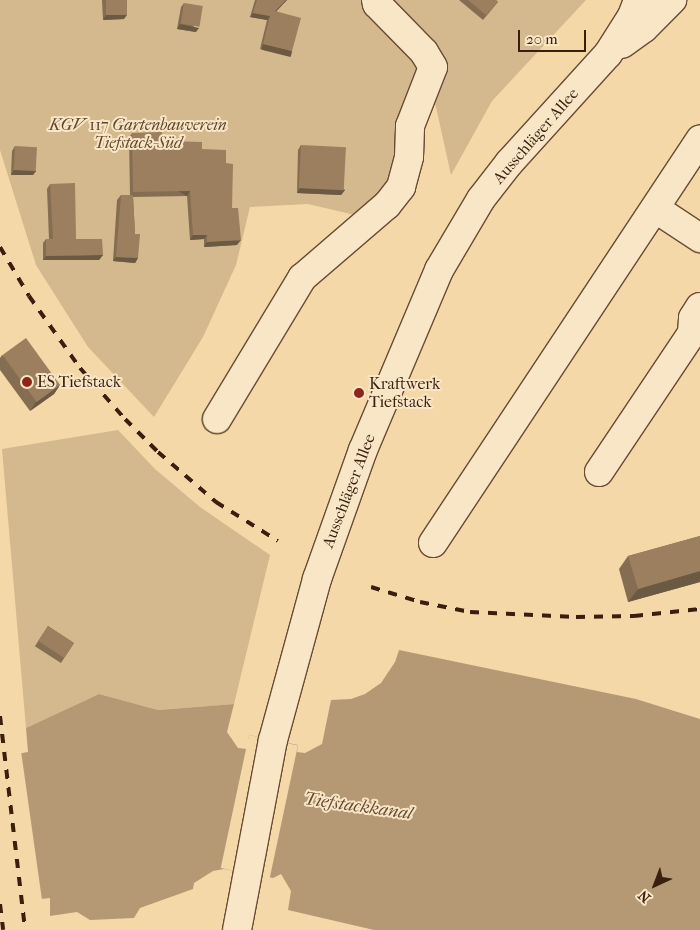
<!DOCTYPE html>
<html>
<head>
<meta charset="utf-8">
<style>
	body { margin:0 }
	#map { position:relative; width:700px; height:930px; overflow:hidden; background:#f4d8a8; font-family:"IM FELL French Canon",serif }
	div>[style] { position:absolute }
	.green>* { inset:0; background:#d4b88e }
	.water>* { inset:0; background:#b59974 }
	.pier>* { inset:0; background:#f4d8a8; transform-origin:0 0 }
	.roads { filter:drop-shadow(1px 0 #684c34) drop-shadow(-1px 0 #684c34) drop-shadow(0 1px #684c34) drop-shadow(0 -1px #684c34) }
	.minor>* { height:28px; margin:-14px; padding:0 14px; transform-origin:14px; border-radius:14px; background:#f8e6c6 }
	.rail>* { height:4px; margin-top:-2px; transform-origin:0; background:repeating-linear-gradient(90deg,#3a1e0e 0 9px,transparent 0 18px) }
	.wall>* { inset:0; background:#856d51; transform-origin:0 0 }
	.shaded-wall>* { inset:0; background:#6c5942; transform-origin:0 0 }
	.building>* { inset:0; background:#9b7f5e; transform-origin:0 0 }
	.dots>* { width:14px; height:14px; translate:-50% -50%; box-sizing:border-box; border:2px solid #f8e6c6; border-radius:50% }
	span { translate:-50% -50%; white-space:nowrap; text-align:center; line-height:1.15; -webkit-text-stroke:4px #f8e6c6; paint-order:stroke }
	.park-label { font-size:16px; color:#60442e; font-style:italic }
	.street-label { font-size:16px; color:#3a1e0e }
	.poi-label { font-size:16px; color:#3a1e0e }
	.left { translate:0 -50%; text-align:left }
	.water-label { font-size:18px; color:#654932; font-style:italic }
	.north { position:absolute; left:630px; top:860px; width:50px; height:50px; -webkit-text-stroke:4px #f8e6c6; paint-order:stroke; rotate:223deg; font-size:14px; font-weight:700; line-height:20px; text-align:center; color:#3a1e0e }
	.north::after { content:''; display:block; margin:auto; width:18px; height:22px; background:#3a1e0e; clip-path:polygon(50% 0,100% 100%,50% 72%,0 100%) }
	.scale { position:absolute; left:518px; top:30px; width:68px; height:22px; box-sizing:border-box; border:2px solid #3a1e0e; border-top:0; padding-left:6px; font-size:15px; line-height:18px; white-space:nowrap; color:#3a1e0e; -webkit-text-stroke:4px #f8e6c6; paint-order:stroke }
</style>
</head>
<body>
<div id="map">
	<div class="green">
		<div style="clip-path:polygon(0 0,586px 0,492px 101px,451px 175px,436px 107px,428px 85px,409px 157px,372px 219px,308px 204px,250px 207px,236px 265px,203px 337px,154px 417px,88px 347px,36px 265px,0 150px)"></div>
		<div style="clip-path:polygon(118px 430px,155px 469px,200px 507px,270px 555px,234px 704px,158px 710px,99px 694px,26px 728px,2px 449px)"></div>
	</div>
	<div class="water">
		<div style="clip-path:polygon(399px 650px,636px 699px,700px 719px,700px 930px,374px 930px,288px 910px,291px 891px,281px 874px,273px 878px,224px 869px,213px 871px,194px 883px,193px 889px,140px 908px,134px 918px,90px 920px,77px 912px,50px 916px,50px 898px,0 904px,0 757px,28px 752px,26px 728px,99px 694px,158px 710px,234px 704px,227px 732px,238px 748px,247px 749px,249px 735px,298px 745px,297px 752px,305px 753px,322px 744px,331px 700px,351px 699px,365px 694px,381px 683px,395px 662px)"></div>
	</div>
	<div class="pier">
		<div style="left:249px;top:735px;width:50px;height:136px;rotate:12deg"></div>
		<div style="clip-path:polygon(21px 751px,42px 900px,0 907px,0 754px)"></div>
	</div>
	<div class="roads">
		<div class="minor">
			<div style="left:622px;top:44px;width:27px;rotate:-36deg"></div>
			<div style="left:644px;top:28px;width:40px;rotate:-45deg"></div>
			<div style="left:656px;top:209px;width:53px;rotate:33.4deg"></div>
			<div style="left:217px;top:419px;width:165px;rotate:-58.9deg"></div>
			<div style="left:302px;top:278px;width:112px;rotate:-40.7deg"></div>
			<div style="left:387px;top:205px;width:23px;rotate:-52deg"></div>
			<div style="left:401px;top:187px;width:31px;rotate:-75deg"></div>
			<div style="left:409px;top:157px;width:31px;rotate:-88deg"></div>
			<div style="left:410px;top:126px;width:63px;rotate:-68.7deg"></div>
			<div style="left:433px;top:67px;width:17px;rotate:-121deg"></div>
			<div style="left:424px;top:52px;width:67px;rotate:-134.4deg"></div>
			<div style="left:377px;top:4px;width:4px;rotate:-104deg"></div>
			<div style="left:599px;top:472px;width:167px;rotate:-56.2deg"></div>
			<div style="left:692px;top:333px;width:15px;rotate:-86deg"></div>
			<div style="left:693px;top:318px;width:13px;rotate:-58deg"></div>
			<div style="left:433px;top:543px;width:484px;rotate:-56.5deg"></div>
			<div style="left:237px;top:930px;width:193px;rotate:-79.3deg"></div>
			<div style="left:273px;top:740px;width:167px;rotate:-74.7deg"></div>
			<div style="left:317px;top:579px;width:137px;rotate:-70.4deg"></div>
			<div style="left:363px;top:450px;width:195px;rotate:-67.1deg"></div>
			<div style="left:439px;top:270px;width:82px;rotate:-59.4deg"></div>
			<div style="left:481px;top:199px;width:46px;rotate:-52.1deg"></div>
			<div style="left:509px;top:163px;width:147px;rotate:-47.8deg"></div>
			<div style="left:608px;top:54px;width:45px;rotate:-57.7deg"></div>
			<div style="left:632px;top:16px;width:17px;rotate:-69deg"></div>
		</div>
	</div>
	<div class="rail">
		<div style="left:0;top:247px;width:57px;rotate:59.4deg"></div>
		<div style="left:29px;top:296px;width:88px;rotate:54.7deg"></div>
		<div style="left:80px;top:368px;width:68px;rotate:48.6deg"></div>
		<div style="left:125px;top:419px;width:47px;rotate:45deg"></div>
		<div style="left:158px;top:452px;width:77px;rotate:40.8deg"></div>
		<div style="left:216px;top:502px;width:73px;rotate:32.2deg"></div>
		<div style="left:371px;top:587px;width:51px;rotate:17deg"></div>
		<div style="left:420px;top:602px;width:51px;rotate:11.3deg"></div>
		<div style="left:470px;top:612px;width:106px;rotate:2.7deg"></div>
		<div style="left:576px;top:617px;width:58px;rotate:-1deg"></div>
		<div style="left:634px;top:616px;width:66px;rotate:-6.1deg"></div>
		<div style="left:0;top:716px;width:215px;rotate:83.3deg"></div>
		<div style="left:0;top:904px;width:26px;rotate:83deg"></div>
	</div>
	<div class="wall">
		<div style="clip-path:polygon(102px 0,127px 0,124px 19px,103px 20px)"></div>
		<div style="clip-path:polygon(255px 0,287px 0,276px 11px,292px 51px,289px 56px,260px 49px,267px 20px,250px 17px)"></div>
		<div style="clip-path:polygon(459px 0,496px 0,498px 2px,483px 20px)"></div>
		<div style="clip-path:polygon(184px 3px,196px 32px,177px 29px,181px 7px)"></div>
		<div style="clip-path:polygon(132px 133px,163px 141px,202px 149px,226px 163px,237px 245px,204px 247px,204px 239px,190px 240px,187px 196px,133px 197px,135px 234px,138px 258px,135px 263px,113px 261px,117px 200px,121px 195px,130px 195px,129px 138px)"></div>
		<div style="clip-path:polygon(301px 145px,345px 190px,341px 195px,297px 193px,298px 150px)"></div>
		<div style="clip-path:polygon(15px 146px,36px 171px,33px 175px,11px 175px,12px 151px)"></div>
		<div style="clip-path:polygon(50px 184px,76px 239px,103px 255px,99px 260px,43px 260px,43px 243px,46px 239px,49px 239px,47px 189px)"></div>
		<div style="clip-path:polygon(2px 355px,60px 385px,54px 394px,30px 411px,0 370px,0 358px)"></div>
		<div style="clip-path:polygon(700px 536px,700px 582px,628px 602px,619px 569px,628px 556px)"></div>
		<div style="left:48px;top:626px;width:31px;height:24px;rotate:33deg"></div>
	</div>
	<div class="shaded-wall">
		<div style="clip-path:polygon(286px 0,287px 0,272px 16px,275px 11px)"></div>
		<div style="clip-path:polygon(253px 13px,270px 16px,267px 20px,250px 17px)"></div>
		<div style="clip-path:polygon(106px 15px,127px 15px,124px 19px,103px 20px)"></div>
		<div style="clip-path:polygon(180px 24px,199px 28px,196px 32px,177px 29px)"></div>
		<div style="left:263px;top:44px;width:30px;height:6px;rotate:14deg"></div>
		<div style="clip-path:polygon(14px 170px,36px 171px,33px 175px,11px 175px)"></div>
		<div style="clip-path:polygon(300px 188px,345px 190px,341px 195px,297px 193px)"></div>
		<div style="left:190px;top:191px;width:6px;height:57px;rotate:121deg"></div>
		<div style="clip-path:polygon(193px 235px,207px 235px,204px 239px,190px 240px)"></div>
		<div style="clip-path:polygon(241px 240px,237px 245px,204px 247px,207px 242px)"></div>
		<div style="clip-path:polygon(103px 255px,99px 260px,43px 260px,46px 256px)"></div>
		<div style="clip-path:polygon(116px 257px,138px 258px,135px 263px,113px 261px)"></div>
		<div style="clip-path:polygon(60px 385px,54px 394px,30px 411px,36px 402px)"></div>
		<div style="clip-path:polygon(700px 571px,700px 582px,628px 602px,638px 589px)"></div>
	</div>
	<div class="building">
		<div style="left:106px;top:0;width:21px;height:15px"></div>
		<div style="clip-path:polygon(257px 0,286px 0,275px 11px,301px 18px,292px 51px,263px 44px,270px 16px,253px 13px)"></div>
		<div style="clip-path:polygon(468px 0,496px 0,498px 2px,486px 15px)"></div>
		<div style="left:184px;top:3px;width:19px;height:21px;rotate:9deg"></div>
		<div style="clip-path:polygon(162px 132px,163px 141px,202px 142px,202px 149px,226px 150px,226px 163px,233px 164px,232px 208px,238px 208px,241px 240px,207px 242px,207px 235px,193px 235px,190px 191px,133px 192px,132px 133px)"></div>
		<div style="left:301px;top:145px;width:45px;height:43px;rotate:3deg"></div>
		<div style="left:15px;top:146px;width:22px;height:24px;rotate:3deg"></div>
		<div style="clip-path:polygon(75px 183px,76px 239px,102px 239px,103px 255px,46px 256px,46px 239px,53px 239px,50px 184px)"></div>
		<div style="clip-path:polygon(121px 195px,133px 195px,135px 234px,140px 234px,138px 258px,116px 257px)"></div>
		<div style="left:26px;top:338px;width:58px;height:29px;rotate:54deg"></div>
		<div style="clip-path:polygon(700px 536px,700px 571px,638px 589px,628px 556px)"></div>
		<div style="left:48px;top:626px;width:31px;height:18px;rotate:33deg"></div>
	</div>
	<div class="dots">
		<div style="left:27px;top:382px;background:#8f2418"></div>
		<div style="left:359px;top:393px;background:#8f2418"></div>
	</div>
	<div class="park-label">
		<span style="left:138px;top:134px">KGV 117 Gartenbauverein<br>Tiefstack-Süd</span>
	</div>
	<div class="street-label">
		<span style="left:536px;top:136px;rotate:-49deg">Ausschläger Allee</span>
		<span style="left:349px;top:491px;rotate:-69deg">Ausschläger Allee</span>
	</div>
	<div class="poi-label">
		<span class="left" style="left:37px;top:382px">ES Tiefstack</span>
		<span class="left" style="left:369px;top:393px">Kraftwerk<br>Tiefstack</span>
	</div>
	<div class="water-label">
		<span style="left:358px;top:807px;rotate:8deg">Tiefstackkanal</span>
	</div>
	<div class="north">N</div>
	<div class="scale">20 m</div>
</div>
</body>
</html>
